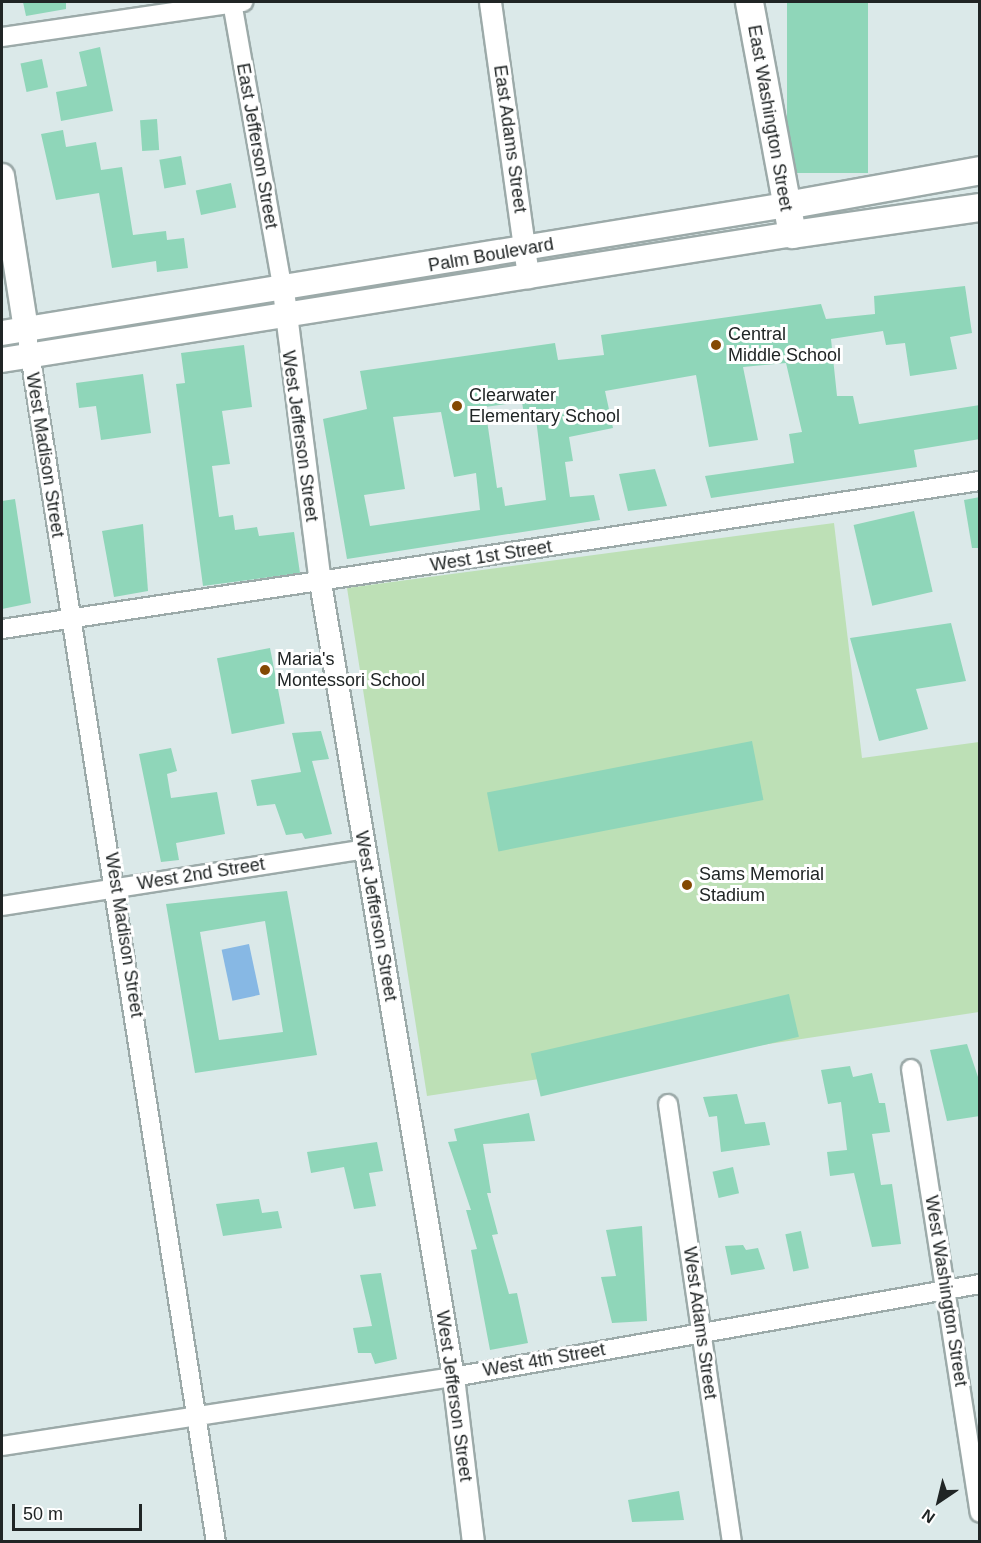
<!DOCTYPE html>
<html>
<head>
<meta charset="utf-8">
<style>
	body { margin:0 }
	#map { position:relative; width:981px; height:1543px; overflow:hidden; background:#dbe9e9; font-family:Arial,sans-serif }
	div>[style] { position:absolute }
	.green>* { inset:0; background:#bde0b6 }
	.water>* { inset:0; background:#87b8e4; transform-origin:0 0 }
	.building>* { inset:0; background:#8fd6b9; transform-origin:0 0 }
	.roads { filter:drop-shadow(2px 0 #9caaa9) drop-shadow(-2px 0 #9caaa9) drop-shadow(0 2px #9caaa9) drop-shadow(0 -2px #9caaa9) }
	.minor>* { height:18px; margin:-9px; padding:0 9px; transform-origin:9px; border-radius:9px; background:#fff }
	.tertiary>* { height:21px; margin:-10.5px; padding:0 10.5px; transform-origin:10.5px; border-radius:10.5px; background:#fff }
	.secondary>* { height:24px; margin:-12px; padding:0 12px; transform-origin:12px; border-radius:12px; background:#fff }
	.primary>* { height:27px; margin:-13.5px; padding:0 13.5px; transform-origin:13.5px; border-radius:13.5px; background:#fff }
	.dots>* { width:16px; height:16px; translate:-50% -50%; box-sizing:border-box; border:3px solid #fff; border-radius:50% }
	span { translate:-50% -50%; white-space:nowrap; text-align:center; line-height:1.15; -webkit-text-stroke:6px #fff; paint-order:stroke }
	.street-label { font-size:18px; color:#202525 }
	.poi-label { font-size:18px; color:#202525 }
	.left { translate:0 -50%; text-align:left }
	.frame { position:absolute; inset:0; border:3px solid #202525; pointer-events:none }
	.north { position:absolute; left:909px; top:1471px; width:60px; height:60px; -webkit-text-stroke:4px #fff; paint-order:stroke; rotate:215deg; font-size:16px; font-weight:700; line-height:24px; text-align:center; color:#202525 }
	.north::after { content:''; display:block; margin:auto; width:21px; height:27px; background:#202525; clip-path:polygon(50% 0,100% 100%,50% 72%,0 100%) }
	.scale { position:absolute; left:12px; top:1504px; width:130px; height:27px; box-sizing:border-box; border:3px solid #202525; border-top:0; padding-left:8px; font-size:18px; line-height:21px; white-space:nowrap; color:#202525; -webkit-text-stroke:4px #fff; paint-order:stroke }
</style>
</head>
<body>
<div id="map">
	<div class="green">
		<div style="clip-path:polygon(834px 523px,862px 758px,979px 742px,979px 1012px,427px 1096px,347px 588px)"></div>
	</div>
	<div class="water">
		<div style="left:249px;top:944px;width:52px;height:28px;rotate:78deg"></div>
	</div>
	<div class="building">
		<div style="clip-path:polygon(23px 2px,66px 2px,66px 9px,26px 16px)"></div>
		<div style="left:787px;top:2px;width:81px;height:171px"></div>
		<div style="clip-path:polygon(100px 47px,113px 111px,61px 121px,56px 92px,87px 86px,79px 52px)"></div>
		<div style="left:42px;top:59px;width:29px;height:22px;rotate:78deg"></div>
		<div style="left:157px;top:119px;width:31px;height:17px;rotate:86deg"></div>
		<div style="clip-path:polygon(63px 130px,66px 147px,96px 142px,101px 170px,122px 167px,133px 235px,166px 231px,167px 240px,184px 238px,188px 268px,157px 272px,156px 261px,112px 268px,99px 193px,56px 200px,41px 134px)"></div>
		<div style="left:181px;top:156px;width:29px;height:22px;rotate:80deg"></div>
		<div style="left:231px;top:183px;width:25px;height:36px;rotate:78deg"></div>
		<div style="clip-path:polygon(evenodd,965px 286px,972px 333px,950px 337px,957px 369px,910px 376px,905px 343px,886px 345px,883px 331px,831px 339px,837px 396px,853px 396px,859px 424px,980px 405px,980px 439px,914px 450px,917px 467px,711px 498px,705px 476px,794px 463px,789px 434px,802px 432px,786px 363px,743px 367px,758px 440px,709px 447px,696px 375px,605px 391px,613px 428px,569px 437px,573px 461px,565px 462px,570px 497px,594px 495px,600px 520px,347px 559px,323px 419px,367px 409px,360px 371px,555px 343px,558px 360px,604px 355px,601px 335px,821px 304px,826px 319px,875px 314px,874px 296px,965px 286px,522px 402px,525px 421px,536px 419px,546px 500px,505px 506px,502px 487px,497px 488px,485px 407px,522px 402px,965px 286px,441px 412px,454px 477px,476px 473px,480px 510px,370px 526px,364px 495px,405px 489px,393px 417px,441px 412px)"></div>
		<div style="clip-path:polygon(244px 345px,252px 407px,222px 411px,230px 464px,212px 466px,219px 517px,233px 515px,235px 530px,257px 527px,259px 536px,294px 532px,300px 573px,203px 586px,176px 384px,185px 383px,181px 353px)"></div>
		<div style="clip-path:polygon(143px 374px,151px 433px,101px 440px,96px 406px,79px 408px,76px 383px)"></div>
		<div style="clip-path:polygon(655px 469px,667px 506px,628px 511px,619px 474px)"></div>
		<div style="clip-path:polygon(980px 497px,980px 548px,972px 548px,964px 500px)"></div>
		<div style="clip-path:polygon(15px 499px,31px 603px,2px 609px,2px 501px)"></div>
		<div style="left:914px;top:511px;width:83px;height:62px;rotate:77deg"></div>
		<div style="clip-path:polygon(143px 524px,148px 591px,114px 597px,102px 531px)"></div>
		<div style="clip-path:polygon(951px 623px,966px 681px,916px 689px,928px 729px,879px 741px,850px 638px)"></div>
		<div style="left:270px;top:648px;width:77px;height:54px;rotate:79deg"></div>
		<div style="clip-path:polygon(321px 731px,329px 759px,312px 761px,332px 834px,305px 839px,302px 833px,286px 835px,275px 804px,257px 806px,251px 780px,301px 772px,292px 733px)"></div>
		<div style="left:752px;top:741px;width:60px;height:270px;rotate:79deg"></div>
		<div style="clip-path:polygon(171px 748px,177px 771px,167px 774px,171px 798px,217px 792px,225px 834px,176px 843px,179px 860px,161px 862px,139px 754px)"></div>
		<div style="clip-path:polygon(evenodd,287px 891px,317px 1055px,195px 1073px,166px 904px,287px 891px,265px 921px,283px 1032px,219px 1040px,200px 932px,265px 921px)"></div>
		<div style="left:789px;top:994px;width:44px;height:265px;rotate:77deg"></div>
		<div style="clip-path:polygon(967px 1044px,980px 1083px,980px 1116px,947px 1121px,930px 1050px)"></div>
		<div style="clip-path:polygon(850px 1066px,853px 1077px,872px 1073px,879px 1103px,885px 1103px,890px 1132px,872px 1134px,881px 1185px,892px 1184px,901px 1244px,872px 1247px,854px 1173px,830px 1176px,827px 1152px,847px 1150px,841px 1102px,828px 1104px,821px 1070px)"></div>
		<div style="clip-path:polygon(737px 1094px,745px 1124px,765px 1122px,770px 1145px,721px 1152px,717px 1116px,709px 1117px,703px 1097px)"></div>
		<div style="clip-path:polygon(529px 1113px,535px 1141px,483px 1144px,491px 1193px,487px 1193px,498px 1234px,492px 1235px,509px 1294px,517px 1293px,528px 1343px,490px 1350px,471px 1250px,477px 1249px,466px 1210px,471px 1210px,448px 1142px,457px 1141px,454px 1129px)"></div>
		<div style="clip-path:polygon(377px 1142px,383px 1171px,369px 1173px,376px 1206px,354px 1209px,344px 1167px,311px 1173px,307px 1152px)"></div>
		<div style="left:733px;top:1167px;width:27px;height:21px;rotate:77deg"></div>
		<div style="clip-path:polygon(259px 1199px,262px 1213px,278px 1211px,282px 1228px,223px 1236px,216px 1204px)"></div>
		<div style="clip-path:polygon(642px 1226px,647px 1321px,612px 1323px,601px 1277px,616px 1276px,606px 1230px)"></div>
		<div style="left:801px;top:1231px;width:38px;height:16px;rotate:78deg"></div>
		<div style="clip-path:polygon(743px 1245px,746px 1250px,758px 1248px,765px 1269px,731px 1275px,725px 1246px)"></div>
		<div style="clip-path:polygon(381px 1273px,397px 1359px,375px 1364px,371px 1353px,358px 1353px,353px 1328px,372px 1326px,360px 1275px)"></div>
		<div style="clip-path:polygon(679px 1491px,684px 1520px,632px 1522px,628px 1500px)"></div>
	</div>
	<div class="roads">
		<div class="minor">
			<div style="left:232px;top:2px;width:292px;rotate:80deg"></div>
			<div style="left:2px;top:37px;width:244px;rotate:-8.3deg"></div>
			<div style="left:26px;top:329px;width:1228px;rotate:81.1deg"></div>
			<div style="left:2px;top:629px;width:989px;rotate:-8.61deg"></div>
			<div style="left:2px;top:906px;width:367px;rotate:-8.9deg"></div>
			<div style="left:911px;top:1069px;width:449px;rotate:81.2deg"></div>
			<div style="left:668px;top:1104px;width:443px;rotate:81.7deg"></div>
			<div style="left:2px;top:1446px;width:456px;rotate:-8.7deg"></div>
			<div style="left:453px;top:1377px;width:535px;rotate:-10.01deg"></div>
		</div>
		<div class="tertiary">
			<div style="left:490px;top:2px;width:278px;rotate:82.1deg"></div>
			<div style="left:283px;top:290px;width:294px;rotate:82.8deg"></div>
			<div style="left:320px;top:582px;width:806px;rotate:80.5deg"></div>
			<div style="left:453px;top:1377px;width:166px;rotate:83.1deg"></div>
		</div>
		<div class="secondary">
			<div style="left:2px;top:176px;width:155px;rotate:81.1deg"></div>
			<div style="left:2px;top:333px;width:794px;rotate:-9.27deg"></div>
			<div style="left:2px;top:360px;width:800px;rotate:-9.06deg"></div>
		</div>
		<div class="primary">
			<div style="left:749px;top:2px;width:236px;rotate:79.5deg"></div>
			<div style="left:792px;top:234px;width:190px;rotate:-8.2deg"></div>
			<div style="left:786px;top:205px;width:197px;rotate:-10.2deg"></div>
		</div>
	</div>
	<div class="dots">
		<div style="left:716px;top:345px;background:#844902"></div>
		<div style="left:457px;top:406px;background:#844902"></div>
		<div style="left:265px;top:670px;background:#844902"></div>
		<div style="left:687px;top:885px;background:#844902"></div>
	</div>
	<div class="street-label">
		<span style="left:770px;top:118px;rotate:80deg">East Washington Street</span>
		<span style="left:510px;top:139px;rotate:82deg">East Adams Street</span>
		<span style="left:257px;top:146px;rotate:80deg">East Jefferson Street</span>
		<span style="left:491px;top:255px;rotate:-10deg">Palm Boulevard</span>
		<span style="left:300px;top:436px;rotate:82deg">West Jefferson Street</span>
		<span style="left:45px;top:455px;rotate:81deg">West Madison Street</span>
		<span style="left:491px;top:556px;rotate:-9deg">West 1st Street</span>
		<span style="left:201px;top:874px;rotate:-9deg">West 2nd Street</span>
		<span style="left:376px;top:916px;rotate:80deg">West Jefferson Street</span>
		<span style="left:124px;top:935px;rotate:81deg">West Madison Street</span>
		<span style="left:946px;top:1291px;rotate:81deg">West Washington Street</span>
		<span style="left:700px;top:1323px;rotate:82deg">West Adams Street</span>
		<span style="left:544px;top:1360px;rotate:-10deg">West 4th Street</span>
		<span style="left:454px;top:1396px;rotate:82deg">West Jefferson Street</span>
	</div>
	<div class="poi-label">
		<span class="left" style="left:728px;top:345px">Central<br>Middle School</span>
		<span class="left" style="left:469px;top:406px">Clearwater<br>Elementary School</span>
		<span class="left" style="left:277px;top:670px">Maria's<br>Montessori School</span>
		<span class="left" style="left:699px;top:885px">Sams Memorial<br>Stadium</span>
	</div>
	<div class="frame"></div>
	<div class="north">N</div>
	<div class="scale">50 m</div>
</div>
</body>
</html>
